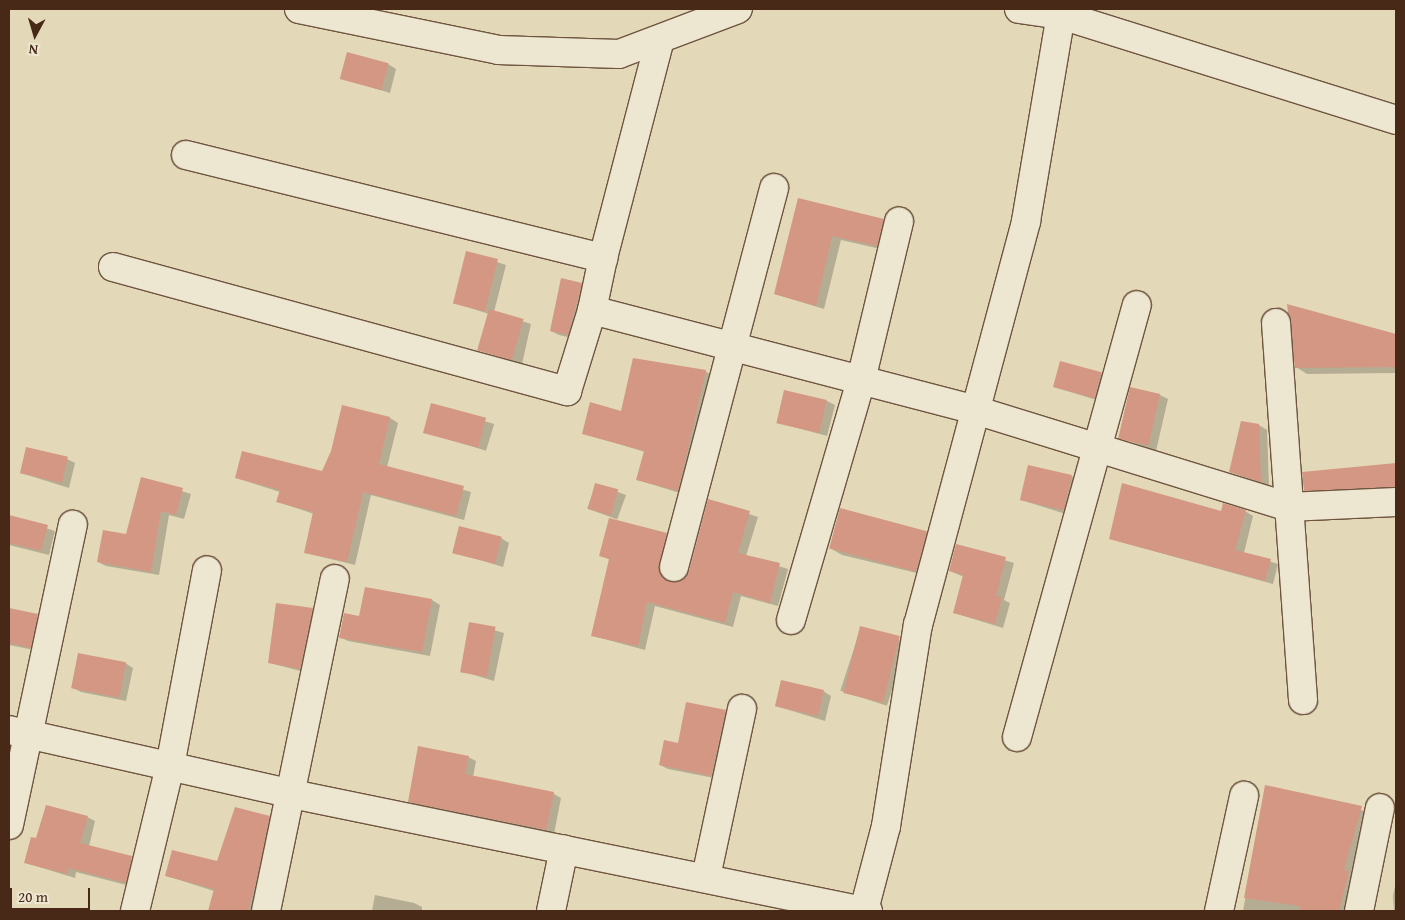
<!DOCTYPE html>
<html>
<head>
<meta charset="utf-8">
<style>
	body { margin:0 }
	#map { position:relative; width:1405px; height:920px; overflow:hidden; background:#e3d9b8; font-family:"Gentium Book Plus",serif }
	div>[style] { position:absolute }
	.shadow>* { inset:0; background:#0003; transform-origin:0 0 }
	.building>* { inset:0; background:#d49783; transform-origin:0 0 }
	.roads { filter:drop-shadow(1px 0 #6f553f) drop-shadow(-1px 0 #6f553f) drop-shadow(0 1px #6f553f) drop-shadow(0 -1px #6f553f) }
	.minor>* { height:28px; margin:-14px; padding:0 14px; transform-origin:14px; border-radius:14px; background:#ede6d1 }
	span { translate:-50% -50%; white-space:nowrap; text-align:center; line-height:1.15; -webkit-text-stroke:5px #ede6d1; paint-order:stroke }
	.frame { position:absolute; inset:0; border:10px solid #482917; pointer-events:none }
	.north { position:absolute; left:10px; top:10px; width:50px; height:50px; -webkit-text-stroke:4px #ede6d1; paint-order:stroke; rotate:186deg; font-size:14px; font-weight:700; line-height:20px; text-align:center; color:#482917 }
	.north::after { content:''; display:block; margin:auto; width:18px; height:22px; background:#482917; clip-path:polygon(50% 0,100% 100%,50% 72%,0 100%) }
	.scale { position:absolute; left:10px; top:888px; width:80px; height:22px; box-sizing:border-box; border:2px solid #482917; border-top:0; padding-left:6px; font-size:15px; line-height:18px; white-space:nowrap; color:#482917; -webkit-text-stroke:4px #ede6d1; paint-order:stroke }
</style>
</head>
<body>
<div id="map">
	<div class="shadow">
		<div style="clip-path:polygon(388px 64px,396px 69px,390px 93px,341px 78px)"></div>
		<div style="clip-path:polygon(799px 200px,891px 225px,885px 250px,841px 240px,824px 309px,775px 294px)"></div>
		<div style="clip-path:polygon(467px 252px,506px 265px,494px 312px,531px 324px,522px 364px,480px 350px,489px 314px,454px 303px)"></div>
		<div style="clip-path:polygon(581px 284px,589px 288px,576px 339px,559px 335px,551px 331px)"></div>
		<div style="clip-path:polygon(1288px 306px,1396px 335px,1396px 373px,1307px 374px,1296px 367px)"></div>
		<div style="clip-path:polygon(705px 371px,713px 376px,686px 495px,638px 480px,645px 452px,583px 433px)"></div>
		<div style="clip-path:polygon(1101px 373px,1109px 378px,1103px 402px,1054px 387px)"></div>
		<div style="clip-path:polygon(1160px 395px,1168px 399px,1156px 451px,1121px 438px)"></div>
		<div style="clip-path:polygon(827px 401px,835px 405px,827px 436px,779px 423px)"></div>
		<div style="left:432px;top:405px;width:65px;height:28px;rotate:17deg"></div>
		<div style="clip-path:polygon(390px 418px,398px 423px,387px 467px,471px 492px,464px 520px,371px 495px,355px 565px,306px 553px,314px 514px,278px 502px,280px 492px,236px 478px,323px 472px)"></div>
		<div style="clip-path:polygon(1259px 425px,1267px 430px,1269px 486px,1231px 472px)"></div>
		<div style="clip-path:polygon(67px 459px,75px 463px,69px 488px,21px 473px)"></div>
		<div style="clip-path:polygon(1396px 465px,1396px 492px,1313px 495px,1305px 490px,1304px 473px)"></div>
		<div style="clip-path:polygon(1071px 476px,1079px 481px,1069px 515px,1021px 500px)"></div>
		<div style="clip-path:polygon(142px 479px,191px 494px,184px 519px,169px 515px,159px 575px,106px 566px,98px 562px,127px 535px)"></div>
		<div style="left:596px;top:484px;width:32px;height:26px;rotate:20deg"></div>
		<div style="clip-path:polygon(709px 501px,758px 517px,746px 556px,788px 569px,778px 606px,741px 596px,733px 627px,655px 606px,645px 650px,593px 636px,610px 560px,601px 555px,666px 535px,674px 539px,666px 576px,670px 581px,678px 584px,690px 572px)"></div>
		<div style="clip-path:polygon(1245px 511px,1253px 516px,1244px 553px,1278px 564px,1273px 584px,1110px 539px,1222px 512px)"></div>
		<div style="clip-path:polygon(9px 516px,55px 531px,49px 555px,9px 545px)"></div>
		<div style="clip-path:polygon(926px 532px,938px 539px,929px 576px,842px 555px,830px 548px)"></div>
		<div style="clip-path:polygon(501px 538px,509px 543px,503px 567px,454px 552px)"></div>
		<div style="clip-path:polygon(957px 546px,1014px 563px,1004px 600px,1010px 603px,1003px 628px,954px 613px,964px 577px,950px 571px)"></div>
		<div style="clip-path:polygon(366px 589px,432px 600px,440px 605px,430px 656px,348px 641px,340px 637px,360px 617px)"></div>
		<div style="clip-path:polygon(9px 610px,46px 620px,39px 651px,9px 645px)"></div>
		<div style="clip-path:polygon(312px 610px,320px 614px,308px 673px,270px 663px)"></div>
		<div style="clip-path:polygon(470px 623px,504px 633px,494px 681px,461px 671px)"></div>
		<div style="left:861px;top:627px;width:49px;height:67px;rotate:18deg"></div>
		<div style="clip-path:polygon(125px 663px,133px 668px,126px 701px,81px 692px,73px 688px)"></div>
		<div style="clip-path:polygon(823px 691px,831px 696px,825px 721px,776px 706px)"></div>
		<div style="clip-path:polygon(725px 711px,733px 716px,719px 779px,668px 769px,660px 765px,679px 744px)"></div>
		<div style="clip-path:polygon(468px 757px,476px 761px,473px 777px,554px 794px,561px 798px,554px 834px,417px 806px,409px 801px)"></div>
		<div style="clip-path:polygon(1266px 786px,1369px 812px,1352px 874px,1356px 877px,1349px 911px,1243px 911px)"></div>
		<div style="clip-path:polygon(87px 817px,95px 821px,89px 846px,140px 862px,134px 887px,76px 872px,75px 878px,26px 863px,37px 840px)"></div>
		<div style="clip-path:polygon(269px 817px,277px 822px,257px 911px,210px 911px,214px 891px,167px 876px,217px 863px)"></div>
		<div style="clip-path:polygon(1396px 881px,1396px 911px,1394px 911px,1393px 896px)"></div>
		<div style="clip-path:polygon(375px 895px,414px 903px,422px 907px,422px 911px,372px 911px)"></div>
	</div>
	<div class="building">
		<div style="left:347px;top:52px;width:43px;height:28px;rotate:15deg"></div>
		<div style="clip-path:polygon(798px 198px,884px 219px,877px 246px,832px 236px,816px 306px,774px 294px)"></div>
		<div style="left:466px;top:251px;width:33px;height:54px;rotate:14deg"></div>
		<div style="clip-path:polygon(561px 278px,582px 283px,568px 335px,550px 331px)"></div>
		<div style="clip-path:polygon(1287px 304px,1396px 334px,1396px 367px,1295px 368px)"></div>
		<div style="left:489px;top:309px;width:36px;height:43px;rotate:16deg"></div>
		<div style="clip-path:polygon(633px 358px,706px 370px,678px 491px,636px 480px,644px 451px,582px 434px,590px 402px,621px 411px)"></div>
		<div style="left:1060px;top:361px;width:43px;height:27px;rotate:15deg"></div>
		<div style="left:1130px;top:387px;width:31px;height:53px;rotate:13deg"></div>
		<div style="left:784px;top:390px;width:44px;height:34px;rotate:13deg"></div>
		<div style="left:431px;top:403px;width:57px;height:31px;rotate:15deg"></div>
		<div style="clip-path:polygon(342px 405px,390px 417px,379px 464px,464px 486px,456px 516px,363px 492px,347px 562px,304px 553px,313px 512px,276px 502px,280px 490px,235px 478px,242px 451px,322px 471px,331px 451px)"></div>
		<div style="clip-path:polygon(1241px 421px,1259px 424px,1261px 482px,1229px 472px)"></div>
		<div style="left:26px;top:447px;width:43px;height:27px;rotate:13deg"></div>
		<div style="clip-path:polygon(1396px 463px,1396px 487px,1304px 491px,1302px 472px)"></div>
		<div style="left:1028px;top:465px;width:45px;height:36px;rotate:13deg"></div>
		<div style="clip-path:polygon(141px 477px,183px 488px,176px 515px,161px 511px,151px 572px,97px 562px,103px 530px,126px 534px)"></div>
		<div style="left:595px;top:483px;width:24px;height:27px;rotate:15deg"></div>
		<div style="clip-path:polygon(1122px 483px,1221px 511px,1223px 503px,1246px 510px,1235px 550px,1271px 559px,1265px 581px,1109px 539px)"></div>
		<div style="clip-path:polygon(708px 499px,750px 511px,738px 553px,780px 563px,770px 603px,733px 592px,725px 623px,647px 602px,638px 646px,591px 636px,609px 559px,599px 556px,609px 518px,667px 533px,659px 571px,663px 578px,678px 582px,689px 571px)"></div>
		<div style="left:840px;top:508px;width:90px;height:42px;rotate:15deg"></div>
		<div style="clip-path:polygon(9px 515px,48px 525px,41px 551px,9px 543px)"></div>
		<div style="left:459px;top:526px;width:44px;height:28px;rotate:14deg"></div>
		<div style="clip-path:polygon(956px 544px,1006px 557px,996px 596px,1002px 597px,995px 624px,953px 613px,963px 575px,949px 571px)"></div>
		<div style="clip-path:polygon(365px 587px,432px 599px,422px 652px,339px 638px,344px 613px,359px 616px)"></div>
		<div style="clip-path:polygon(276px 603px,313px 608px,300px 669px,268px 663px)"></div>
		<div style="clip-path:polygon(9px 608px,38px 614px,31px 648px,9px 643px)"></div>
		<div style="left:469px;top:622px;width:27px;height:51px;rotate:10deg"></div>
		<div style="left:860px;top:626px;width:41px;height:69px;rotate:14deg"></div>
		<div style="left:78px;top:653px;width:49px;height:36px;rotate:11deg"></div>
		<div style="left:781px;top:680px;width:44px;height:27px;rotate:13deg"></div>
		<div style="clip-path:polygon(686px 702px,726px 710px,711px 776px,659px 765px,664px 740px,678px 743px)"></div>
		<div style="clip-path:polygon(418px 746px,469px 756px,465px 774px,554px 792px,546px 830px,408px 802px)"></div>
		<div style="clip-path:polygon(1265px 785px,1362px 806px,1344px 870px,1349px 871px,1339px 911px,1299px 911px,1300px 906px,1244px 898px)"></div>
		<div style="clip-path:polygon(46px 805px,88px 816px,80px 843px,132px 856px,126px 883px,68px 868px,67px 874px,24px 863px,31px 837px,36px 838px)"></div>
		<div style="clip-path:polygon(235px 807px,270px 816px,257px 878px,248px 911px,208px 911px,214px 889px,165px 876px,172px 850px,217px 861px)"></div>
	</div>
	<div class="roads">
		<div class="minor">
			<div style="left:299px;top:9px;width:203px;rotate:11.6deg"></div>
			<div style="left:498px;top:50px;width:121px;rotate:1.9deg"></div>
			<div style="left:619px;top:54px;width:127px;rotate:-20.7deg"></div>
			<div style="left:1019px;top:9px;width:42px;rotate:8.1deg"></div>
			<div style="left:1061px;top:15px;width:351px;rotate:17.4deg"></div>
			<div style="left:186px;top:155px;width:430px;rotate:13.9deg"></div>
			<div style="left:603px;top:258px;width:53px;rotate:101.9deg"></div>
			<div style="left:603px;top:258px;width:226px;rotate:-75.4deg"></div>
			<div style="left:113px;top:267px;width:471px;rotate:15.3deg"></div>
			<div style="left:567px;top:391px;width:85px;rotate:-72.8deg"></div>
			<div style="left:592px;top:310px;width:396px;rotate:14.6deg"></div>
			<div style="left:975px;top:410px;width:328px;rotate:17.2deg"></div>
			<div style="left:1288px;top:507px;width:108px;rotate:-2.7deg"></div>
			<div style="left:1276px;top:323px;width:378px;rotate:85.9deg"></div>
			<div style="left:674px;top:567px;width:392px;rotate:-75.2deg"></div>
			<div style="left:791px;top:620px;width:250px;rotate:-73.7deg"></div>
			<div style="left:861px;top:380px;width:163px;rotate:-76.5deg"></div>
			<div style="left:9px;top:730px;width:290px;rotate:12.7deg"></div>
			<div style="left:292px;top:794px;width:583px;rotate:11.58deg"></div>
			<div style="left:1017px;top:737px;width:448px;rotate:-74.5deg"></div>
			<div style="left:9px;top:825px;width:307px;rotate:-78deg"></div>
			<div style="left:706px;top:877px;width:172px;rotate:-77.9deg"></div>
			<div style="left:135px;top:911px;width:149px;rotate:-76.4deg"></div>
			<div style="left:170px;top:766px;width:199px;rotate:-79.3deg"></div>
			<div style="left:266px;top:911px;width:339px;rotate:-78.3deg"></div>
			<div style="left:551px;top:911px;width:63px;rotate:-78.2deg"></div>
			<div style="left:868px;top:911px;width:4px;rotate:-166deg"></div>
			<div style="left:864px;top:910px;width:87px;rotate:-75.3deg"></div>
			<div style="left:886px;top:826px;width:204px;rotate:-81deg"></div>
			<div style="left:918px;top:625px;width:418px;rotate:-75deg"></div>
			<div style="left:1026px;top:221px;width:209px;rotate:-80.4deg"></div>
			<div style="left:1219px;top:911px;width:118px;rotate:-77.7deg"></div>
			<div style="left:1359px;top:911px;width:105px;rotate:-78.5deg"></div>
		</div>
	</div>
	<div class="frame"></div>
	<div class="north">N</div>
	<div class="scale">20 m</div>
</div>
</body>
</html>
